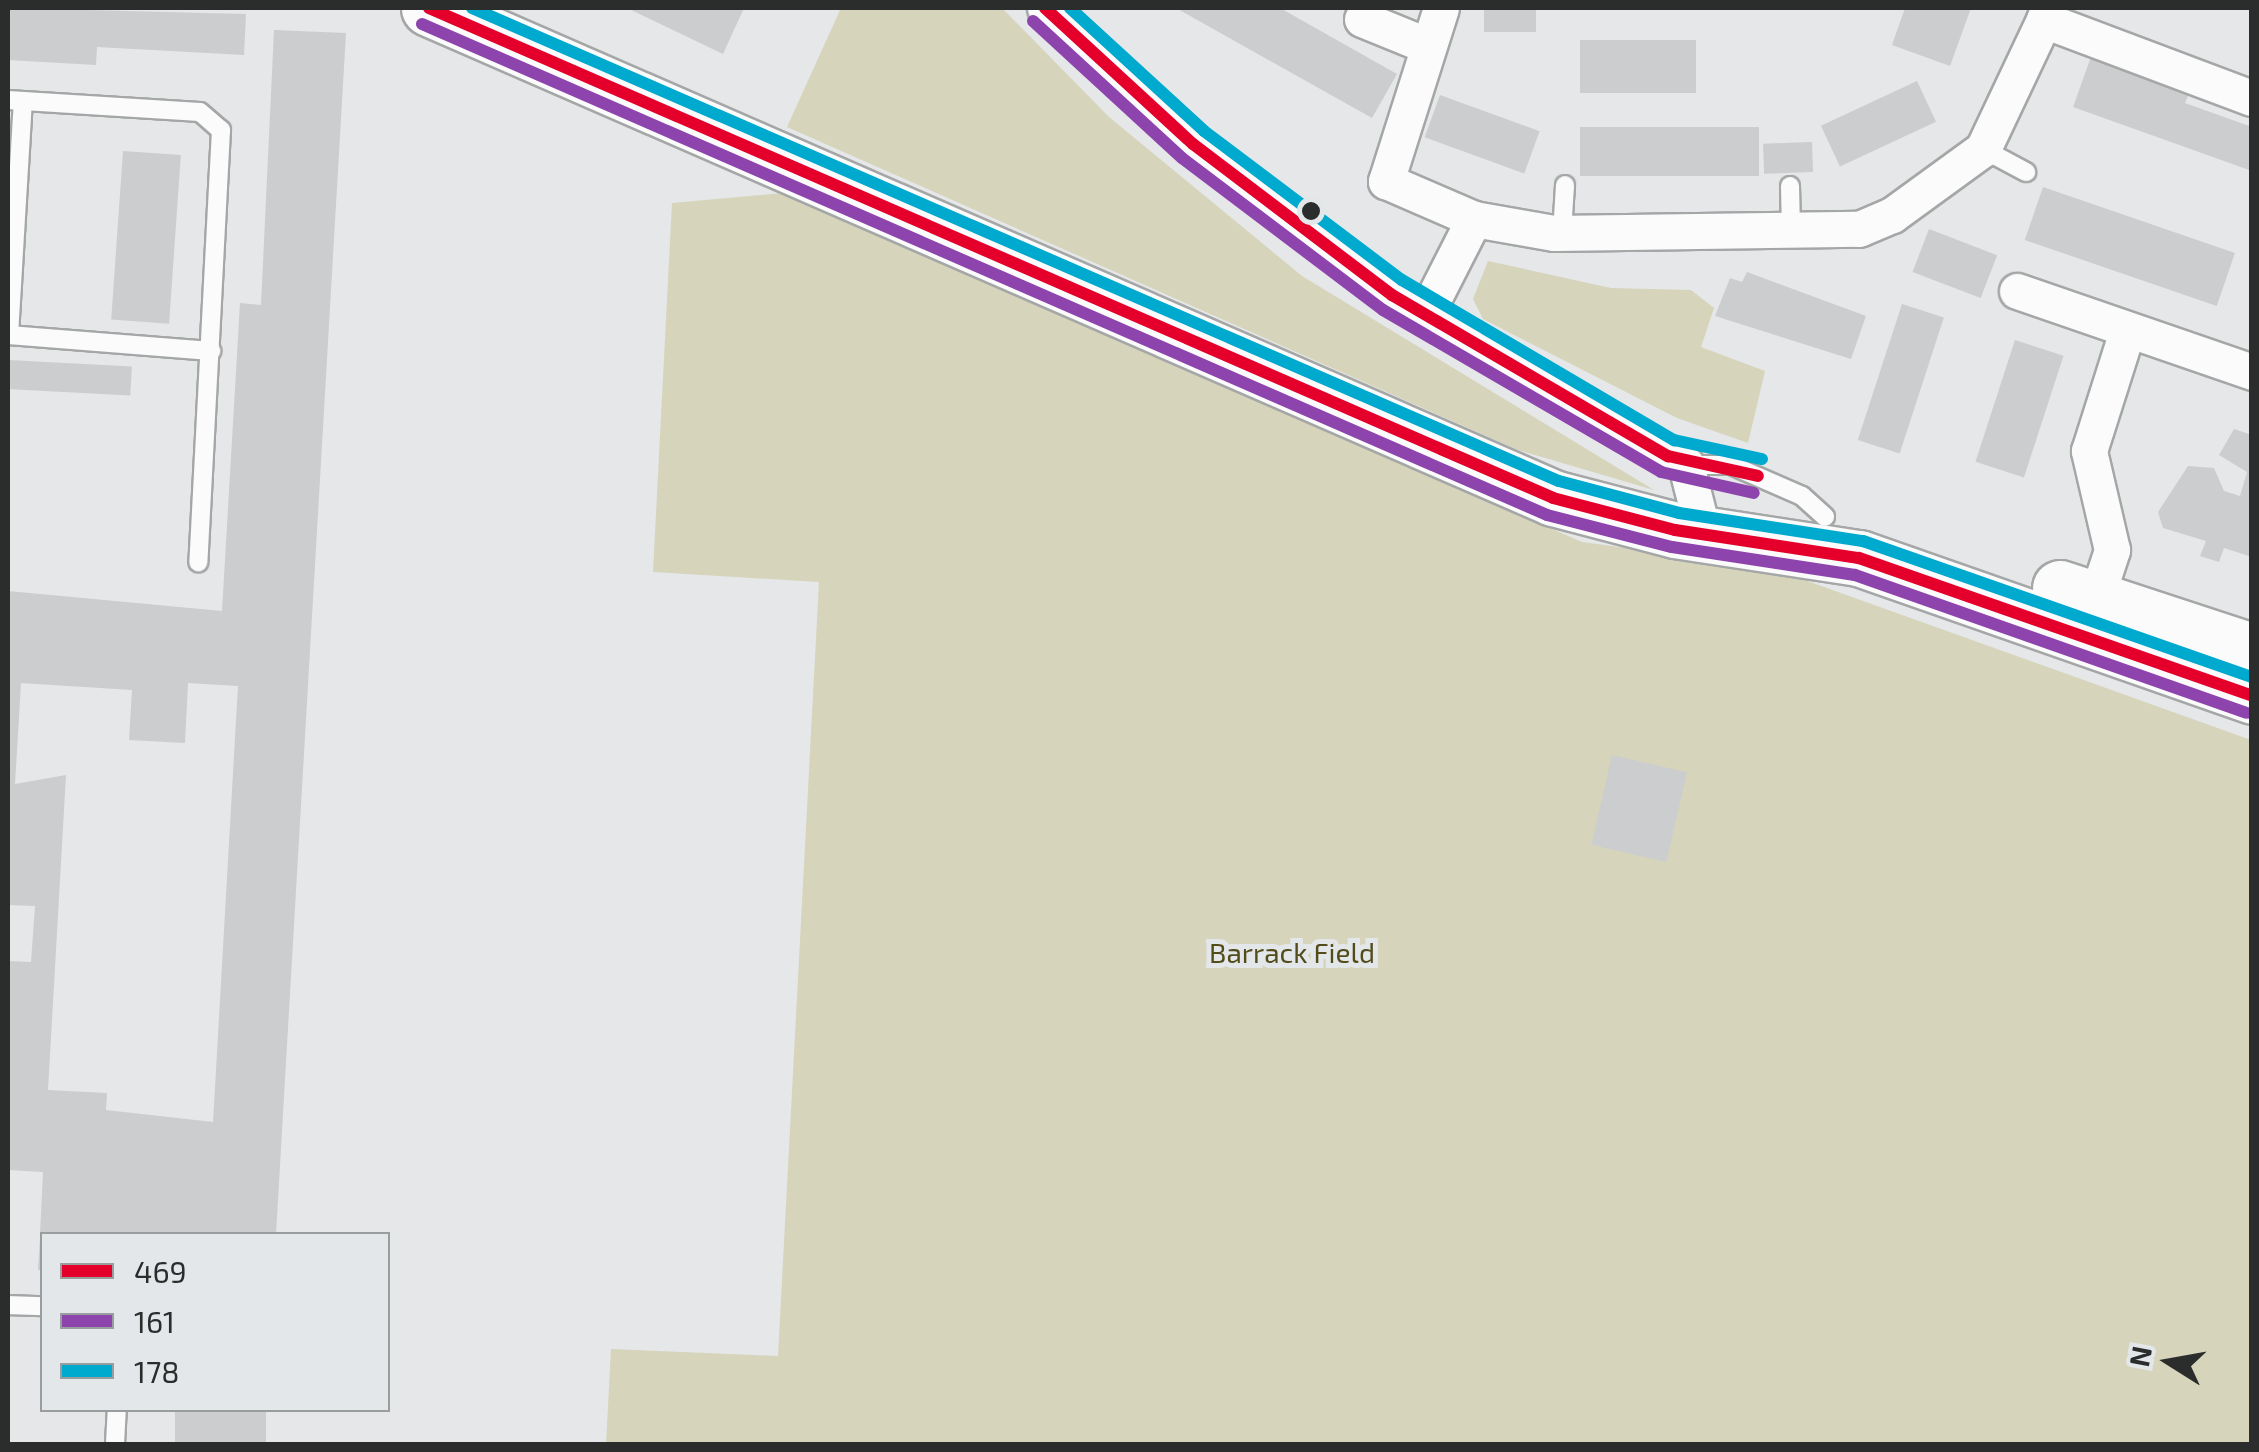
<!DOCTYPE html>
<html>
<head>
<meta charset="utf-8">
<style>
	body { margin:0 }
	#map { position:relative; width:2259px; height:1452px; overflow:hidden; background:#e5e7e8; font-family:"Exo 2",sans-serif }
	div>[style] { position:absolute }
	.green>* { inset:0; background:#d6d4bb }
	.building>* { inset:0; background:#cccdce; transform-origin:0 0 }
	.roads { filter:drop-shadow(2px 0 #a5a7a7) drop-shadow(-2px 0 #a5a7a7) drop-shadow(0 2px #a5a7a7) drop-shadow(0 -2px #a5a7a7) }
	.service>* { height:18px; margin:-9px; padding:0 9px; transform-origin:9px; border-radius:9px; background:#fbfbfc }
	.minor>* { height:35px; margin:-17.5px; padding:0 17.5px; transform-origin:17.5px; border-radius:17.5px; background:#fbfbfc }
	.trunk>* { height:55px; margin:-27.5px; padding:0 27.5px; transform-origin:27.5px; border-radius:27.5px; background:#fbfbfc }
	.bus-1>* { height:12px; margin:-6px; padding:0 6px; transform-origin:6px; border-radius:6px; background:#e4002b }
	.bus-2>* { height:12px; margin:-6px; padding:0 6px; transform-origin:6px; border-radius:6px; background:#8e44ad }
	.bus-3>* { height:12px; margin:-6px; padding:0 6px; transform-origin:6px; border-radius:6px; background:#00a9ce }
	.dots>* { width:28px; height:28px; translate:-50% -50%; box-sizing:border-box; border:5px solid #e4e7e9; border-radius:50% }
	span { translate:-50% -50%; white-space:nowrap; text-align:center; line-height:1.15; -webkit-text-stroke:10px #e4e7e9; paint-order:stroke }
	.park-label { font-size:28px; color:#524c1a }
	.frame { position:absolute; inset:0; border:10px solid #2b2d2d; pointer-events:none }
	.legend { position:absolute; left:40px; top:1232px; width:350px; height:180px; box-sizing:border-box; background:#e4e7e9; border:2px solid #9a9d9e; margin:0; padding:12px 18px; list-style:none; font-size:30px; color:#2b2d2d }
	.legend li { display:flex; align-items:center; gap:20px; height:50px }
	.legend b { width:50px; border:2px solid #9a9d9e }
	.north { position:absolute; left:2119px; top:1312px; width:100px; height:100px; -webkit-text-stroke:8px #e4e7e9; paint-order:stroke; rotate:281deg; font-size:28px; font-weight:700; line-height:40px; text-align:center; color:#2b2d2d }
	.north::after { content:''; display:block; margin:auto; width:35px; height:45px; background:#2b2d2d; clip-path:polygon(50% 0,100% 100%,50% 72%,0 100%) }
</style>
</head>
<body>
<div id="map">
	<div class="green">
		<div style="clip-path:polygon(841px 8px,1002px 8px,1109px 117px,1302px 276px,1654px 490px,1518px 450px,787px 127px)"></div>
		<div style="clip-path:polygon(783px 193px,1582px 542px,1768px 567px,2251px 740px,2251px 1444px,606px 1444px,611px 1349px,778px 1356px,819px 582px,653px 572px,672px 203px)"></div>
		<div style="clip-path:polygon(1488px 261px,1611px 288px,1691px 290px,1714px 308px,1701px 347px,1765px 371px,1748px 443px,1677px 418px,1483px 319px,1473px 299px)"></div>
	</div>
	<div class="building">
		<div style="clip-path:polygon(8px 8px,246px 14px,244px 55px,97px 47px,96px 65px,8px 60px)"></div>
		<div style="clip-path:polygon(627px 8px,744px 8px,723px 54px)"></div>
		<div style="clip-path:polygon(1176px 8px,1280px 8px,1397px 74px,1372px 118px)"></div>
		<div style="left:1484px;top:8px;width:52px;height:24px"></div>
		<div style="clip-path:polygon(1905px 8px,1971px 8px,1950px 66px,1892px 45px)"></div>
		<div style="clip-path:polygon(evenodd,274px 30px,346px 33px,276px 1234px,40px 1234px,43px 1172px,8px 1170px,8px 961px,31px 962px,35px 906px,8px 905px,8px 591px,222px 611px,240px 303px,261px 305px,274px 30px,21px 683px,132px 690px,129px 740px,185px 743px,188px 683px,238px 686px,213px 1122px,106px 1110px,107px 1093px,48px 1090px,66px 775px,15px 784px,21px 683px)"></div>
		<div style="left:1580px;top:40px;width:116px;height:53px"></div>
		<div style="clip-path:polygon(2092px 54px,2191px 89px,2185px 103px,2252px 127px,2252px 171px,2073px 107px)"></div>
		<div style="left:1917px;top:81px;width:45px;height:106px;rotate:65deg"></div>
		<div style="left:1440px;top:95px;width:106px;height:45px;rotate:20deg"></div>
		<div style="left:1580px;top:127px;width:179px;height:49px"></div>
		<div style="left:1812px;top:142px;width:30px;height:49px;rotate:88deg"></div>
		<div style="left:123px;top:151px;width:58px;height:169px;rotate:4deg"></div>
		<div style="left:2043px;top:187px;width:203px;height:56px;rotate:19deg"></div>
		<div style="left:1929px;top:229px;width:73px;height:46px;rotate:21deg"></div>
		<div style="clip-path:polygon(1747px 272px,1866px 316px,1851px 359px,1715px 316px,1730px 278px,1742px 282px)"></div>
		<div style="left:1902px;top:304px;width:44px;height:143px;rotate:18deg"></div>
		<div style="left:2015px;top:340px;width:51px;height:128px;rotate:18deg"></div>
		<div style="left:8px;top:360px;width:124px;height:29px;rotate:3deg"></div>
		<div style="clip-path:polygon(2234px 429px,2252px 435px,2252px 557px,2224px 548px,2219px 562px,2200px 556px,2206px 541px,2163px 528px,2158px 512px,2188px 466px,2214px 468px,2224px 491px,2240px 496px,2247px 472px,2219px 455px)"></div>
		<div style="left:1612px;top:755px;width:77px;height:92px;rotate:13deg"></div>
		<div style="clip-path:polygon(40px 1238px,42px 1238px,42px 1270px,38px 1270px)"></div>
		<div style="left:175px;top:1410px;width:91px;height:34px"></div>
	</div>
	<div class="roads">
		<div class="service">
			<div style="left:8px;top:100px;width:192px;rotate:3.6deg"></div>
			<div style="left:200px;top:112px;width:28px;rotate:41deg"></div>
			<div style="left:221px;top:130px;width:433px;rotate:93deg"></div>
			<div style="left:1983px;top:149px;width:49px;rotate:28.1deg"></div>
			<div style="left:1790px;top:186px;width:45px;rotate:88.7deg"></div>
			<div style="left:1562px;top:233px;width:48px;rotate:-86.4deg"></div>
			<div style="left:8px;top:335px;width:204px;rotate:4.5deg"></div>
			<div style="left:9px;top:335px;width:234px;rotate:-86.6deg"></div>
			<div style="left:1686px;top:465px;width:45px"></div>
			<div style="left:1731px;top:465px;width:77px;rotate:23.6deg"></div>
			<div style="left:1802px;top:496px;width:31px;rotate:42deg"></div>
			<div style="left:8px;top:1305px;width:34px;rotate:2deg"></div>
			<div style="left:115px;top:1444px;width:34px;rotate:-87deg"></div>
		</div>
		<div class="minor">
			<div style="left:1045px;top:8px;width:201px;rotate:42.6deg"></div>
			<div style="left:1193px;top:144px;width:250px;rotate:37.2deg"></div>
			<div style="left:1392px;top:295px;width:340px;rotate:30deg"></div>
			<div style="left:1686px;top:465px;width:69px;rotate:75.8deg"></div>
			<div style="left:1441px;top:8px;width:182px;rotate:107.6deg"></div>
			<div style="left:1386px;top:181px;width:96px;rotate:23.4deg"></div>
			<div style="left:1474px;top:219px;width:81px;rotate:9.9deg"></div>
			<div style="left:1554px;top:233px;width:305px;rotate:-0.8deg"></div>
			<div style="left:1859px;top:229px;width:36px;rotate:-23deg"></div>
			<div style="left:1892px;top:215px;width:112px;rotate:-36deg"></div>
			<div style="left:1983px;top:149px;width:143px;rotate:-64.7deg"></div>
			<div style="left:2048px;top:8px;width:13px;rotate:108deg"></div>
			<div style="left:2044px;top:20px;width:222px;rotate:20.6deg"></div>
			<div style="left:1362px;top:19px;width:71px;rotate:22.2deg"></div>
			<div style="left:2017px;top:291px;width:249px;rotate:19deg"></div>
			<div style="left:1425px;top:315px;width:108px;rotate:-63deg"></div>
			<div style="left:2090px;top:617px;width:71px;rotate:-71.8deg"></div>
			<div style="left:2112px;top:550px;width:102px;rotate:-103.1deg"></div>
			<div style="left:2089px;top:451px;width:126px;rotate:-72.4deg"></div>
		</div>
		<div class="trunk">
			<div style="left:429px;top:8px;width:1226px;rotate:23.55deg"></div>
			<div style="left:1553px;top:498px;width:126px;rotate:14.7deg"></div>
			<div style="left:1675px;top:530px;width:186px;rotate:8.7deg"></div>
			<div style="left:1859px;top:558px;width:417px;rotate:19.3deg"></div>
			<div style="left:2060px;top:588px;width:202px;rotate:18.2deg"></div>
		</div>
	</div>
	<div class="bus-1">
		<div style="left:429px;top:8px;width:1226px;rotate:23.55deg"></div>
		<div style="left:1553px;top:498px;width:126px;rotate:14.7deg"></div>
		<div style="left:1675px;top:530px;width:186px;rotate:8.7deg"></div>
		<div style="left:1859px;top:558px;width:417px;rotate:19.3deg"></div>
		<div style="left:1045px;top:8px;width:201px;rotate:42.6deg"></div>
		<div style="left:1193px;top:144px;width:250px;rotate:37.2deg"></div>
		<div style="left:1392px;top:295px;width:320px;rotate:30.3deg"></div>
		<div style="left:1668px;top:456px;width:92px;rotate:12.5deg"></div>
	</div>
	<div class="bus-2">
		<div style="left:1033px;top:21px;width:202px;rotate:42.6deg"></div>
		<div style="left:1182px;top:158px;width:252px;rotate:37.1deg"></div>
		<div style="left:1383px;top:310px;width:322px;rotate:30.2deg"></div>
		<div style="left:1661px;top:472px;width:95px;rotate:12.7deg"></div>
		<div style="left:422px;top:24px;width:1227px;rotate:23.58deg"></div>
		<div style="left:1547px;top:515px;width:129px;rotate:14.4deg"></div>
		<div style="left:1672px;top:547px;width:185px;rotate:8.7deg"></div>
		<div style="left:1855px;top:575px;width:415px;rotate:19.4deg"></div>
	</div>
	<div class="bus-3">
		<div style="left:472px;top:8px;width:1185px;rotate:23.52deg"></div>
		<div style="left:1559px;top:481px;width:124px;rotate:14.9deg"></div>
		<div style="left:1679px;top:513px;width:186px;rotate:8.7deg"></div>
		<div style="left:1863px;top:541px;width:412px;rotate:19.3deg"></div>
		<div style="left:1070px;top:8px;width:182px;rotate:42.5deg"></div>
		<div style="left:1204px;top:131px;width:248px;rotate:37deg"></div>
		<div style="left:1402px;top:280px;width:316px;rotate:30.5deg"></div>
		<div style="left:1674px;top:440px;width:90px;rotate:12.2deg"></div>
	</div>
	<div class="dots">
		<div style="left:1311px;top:211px;background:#2b2d2d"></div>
	</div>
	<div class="park-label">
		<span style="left:1292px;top:952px">Barrack Field</span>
	</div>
	<div class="frame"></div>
	<ul class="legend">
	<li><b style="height:12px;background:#e4002b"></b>469</li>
	<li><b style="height:12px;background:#8e44ad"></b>161</li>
	<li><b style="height:12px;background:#00a9ce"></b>178</li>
	</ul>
	<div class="north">N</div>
</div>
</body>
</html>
